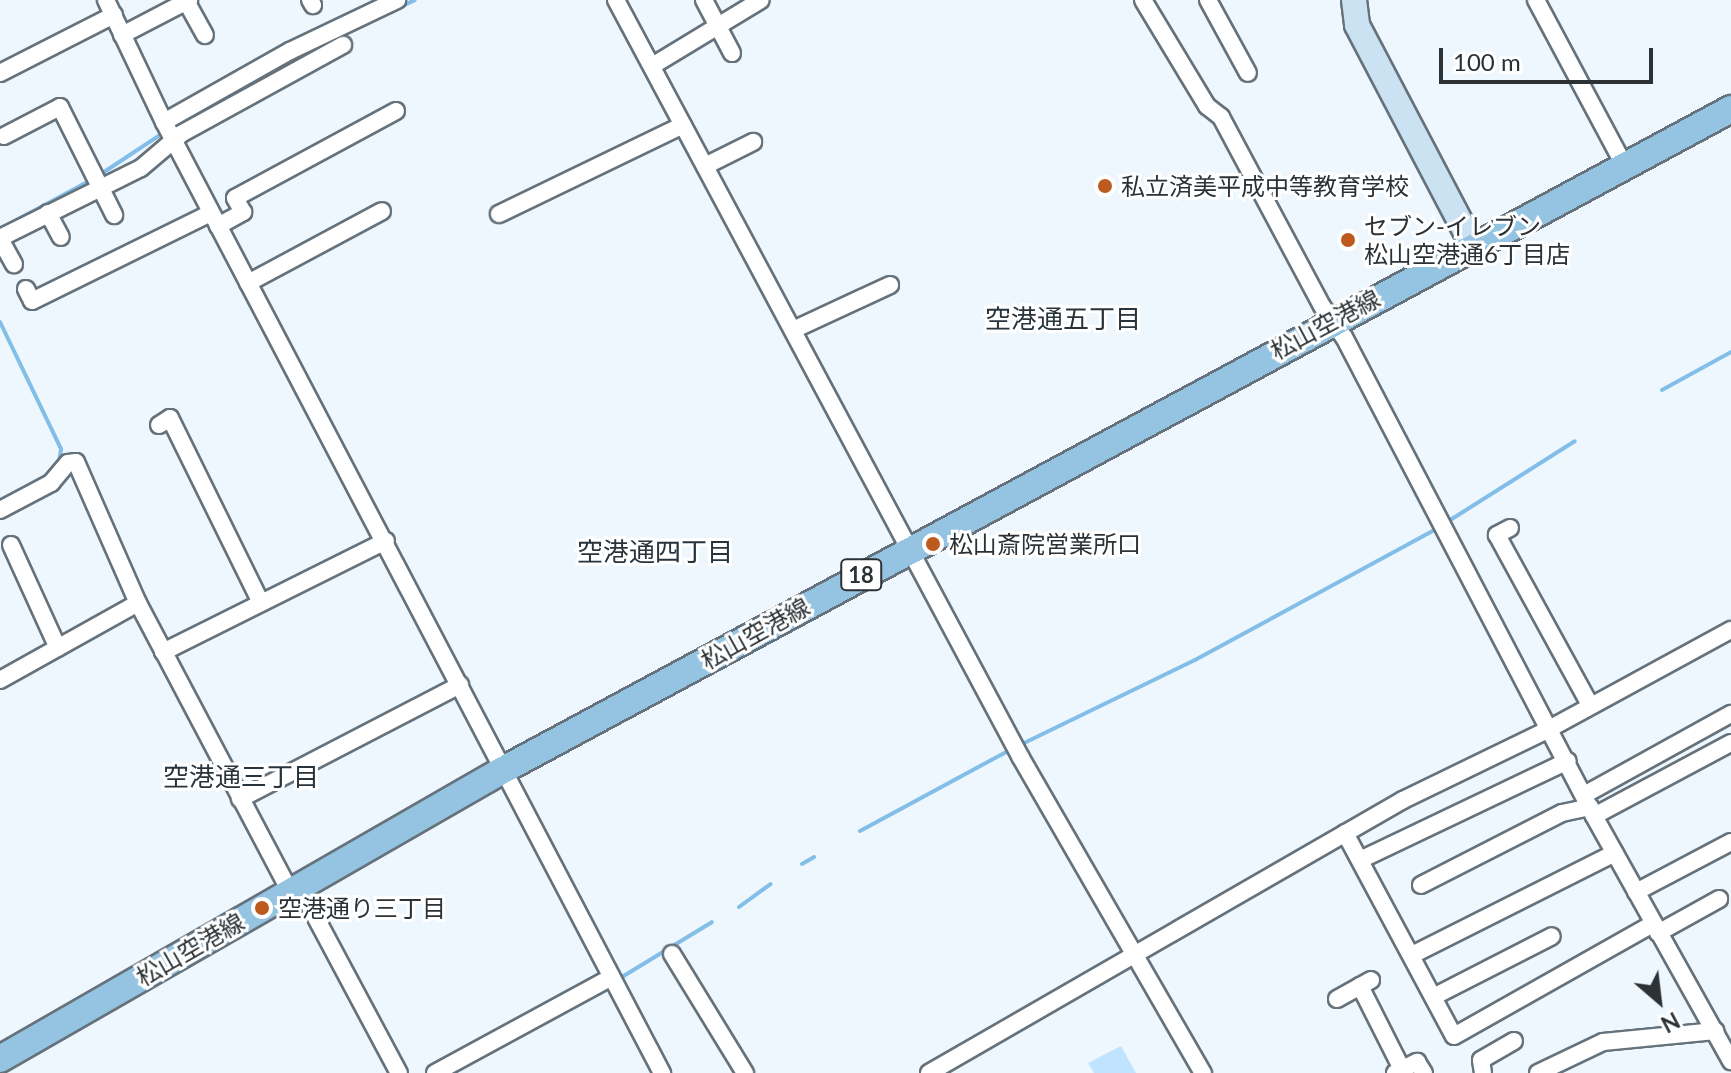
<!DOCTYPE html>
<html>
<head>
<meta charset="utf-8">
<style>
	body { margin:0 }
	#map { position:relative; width:1731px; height:1073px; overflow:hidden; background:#eff7fe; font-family:Lato,"Noto Sans JP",sans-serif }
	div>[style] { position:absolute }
	.green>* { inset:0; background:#c0e4ff }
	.stream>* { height:4px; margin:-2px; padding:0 2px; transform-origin:2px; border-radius:2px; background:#82bee8 }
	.roads { filter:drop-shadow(2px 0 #66727b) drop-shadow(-2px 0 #66727b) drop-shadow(0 2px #66727b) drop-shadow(0 -2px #66727b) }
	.street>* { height:16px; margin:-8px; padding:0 8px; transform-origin:8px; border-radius:8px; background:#fff }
	.secondary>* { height:24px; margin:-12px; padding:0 12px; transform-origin:12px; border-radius:12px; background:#cae2f1 }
	.primary>* { height:26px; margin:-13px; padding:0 13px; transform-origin:13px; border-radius:13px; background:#95c4e2 }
	.dots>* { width:22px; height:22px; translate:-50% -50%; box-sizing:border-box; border:4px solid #fff; border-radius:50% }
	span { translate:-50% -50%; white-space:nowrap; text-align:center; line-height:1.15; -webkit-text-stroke:6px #fff; paint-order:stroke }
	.shield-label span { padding:2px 6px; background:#fff; border:2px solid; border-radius:6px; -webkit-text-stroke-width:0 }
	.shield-label { font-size:22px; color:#2b3134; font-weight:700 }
	.poi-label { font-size:24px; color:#2b3134 }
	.left { translate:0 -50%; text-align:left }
	.street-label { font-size:24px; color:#2b3134 }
	.neighbourhood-label { font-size:26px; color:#28333b }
	.north { position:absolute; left:1619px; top:961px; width:80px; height:80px; -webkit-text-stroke:6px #fff; paint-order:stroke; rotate:152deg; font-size:22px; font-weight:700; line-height:32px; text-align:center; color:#2b3134 }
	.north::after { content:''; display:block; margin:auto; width:28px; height:36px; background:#2b3134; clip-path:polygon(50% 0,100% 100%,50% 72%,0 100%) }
	.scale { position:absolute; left:1439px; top:48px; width:214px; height:36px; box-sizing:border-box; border:4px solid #2b3134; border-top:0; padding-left:10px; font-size:24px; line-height:28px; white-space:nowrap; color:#2b3134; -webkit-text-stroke:6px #fff; paint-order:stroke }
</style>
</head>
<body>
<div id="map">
	<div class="green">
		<div style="clip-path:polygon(1121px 1046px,1136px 1073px,1094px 1073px,1088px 1063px)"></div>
	</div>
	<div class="stream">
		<div style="left:179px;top:125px;width:140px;rotate:-30deg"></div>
		<div style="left:300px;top:55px;width:127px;rotate:-25.6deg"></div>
		<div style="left:101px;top:174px;width:71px;rotate:-33.5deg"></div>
		<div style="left:0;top:229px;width:106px;rotate:-28.3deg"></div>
		<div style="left:0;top:322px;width:141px;rotate:64.3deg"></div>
		<div style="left:61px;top:449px;width:15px;rotate:98deg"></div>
		<div style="left:1662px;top:390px;width:79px;rotate:-28.8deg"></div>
		<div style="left:34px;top:483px;width:19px;rotate:-32deg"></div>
		<div style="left:1447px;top:522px;width:151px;rotate:-32.3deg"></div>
		<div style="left:1020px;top:745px;width:195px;rotate:-25.9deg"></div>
		<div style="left:1195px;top:660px;width:274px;rotate:-28.5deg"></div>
		<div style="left:860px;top:831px;width:170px;rotate:-28.4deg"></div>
		<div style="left:802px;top:864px;width:14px;rotate:-30deg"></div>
		<div style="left:739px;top:907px;width:39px;rotate:-36deg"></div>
		<div style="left:617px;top:980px;width:111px;rotate:-31.4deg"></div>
	</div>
	<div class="roads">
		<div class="street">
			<div style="left:106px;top:0;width:135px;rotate:64.6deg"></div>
			<div style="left:164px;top:122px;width:1074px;rotate:62.36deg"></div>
			<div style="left:310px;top:0;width:6px;rotate:59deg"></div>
			<div style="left:616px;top:0;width:859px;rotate:61.88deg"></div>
			<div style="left:1021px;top:758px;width:364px;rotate:60deg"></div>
			<div style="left:704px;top:0;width:60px;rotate:62.2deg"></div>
			<div style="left:1143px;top:0;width:124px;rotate:58.9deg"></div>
			<div style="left:1207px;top:106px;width:18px;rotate:38deg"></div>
			<div style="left:1221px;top:117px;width:214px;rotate:61.9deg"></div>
			<div style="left:1322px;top:306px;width:38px;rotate:55deg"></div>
			<div style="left:1344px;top:337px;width:540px;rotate:62.44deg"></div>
			<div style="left:1594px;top:816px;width:281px;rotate:60.8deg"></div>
			<div style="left:1208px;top:0;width:83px;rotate:61.3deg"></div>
			<div style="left:1536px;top:0;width:187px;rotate:61.9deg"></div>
			<div style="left:186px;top:1px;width:39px;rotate:61deg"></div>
			<div style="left:122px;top:35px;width:76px;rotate:-27.6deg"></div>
			<div style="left:652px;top:66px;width:127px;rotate:-31.2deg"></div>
			<div style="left:0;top:73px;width:128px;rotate:-27deg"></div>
			<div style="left:164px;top:122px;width:145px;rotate:-29.4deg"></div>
			<div style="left:290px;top:51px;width:119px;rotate:-25.5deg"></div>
			<div style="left:4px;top:136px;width:63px;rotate:-27.4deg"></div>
			<div style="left:60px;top:107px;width:121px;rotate:63.4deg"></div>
			<div style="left:705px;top:166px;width:54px;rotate:-26.6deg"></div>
			<div style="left:48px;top:213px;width:27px;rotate:62deg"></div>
			<div style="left:499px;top:214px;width:204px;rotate:-25.8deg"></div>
			<div style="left:218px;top:226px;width:29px;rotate:-29deg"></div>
			<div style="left:243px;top:212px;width:16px;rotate:-120deg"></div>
			<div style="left:235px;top:198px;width:183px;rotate:-28.4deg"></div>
			<div style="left:0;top:238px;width:157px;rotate:-26.4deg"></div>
			<div style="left:141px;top:168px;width:52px;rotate:-40.4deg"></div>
			<div style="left:181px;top:134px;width:185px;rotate:-28.8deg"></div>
			<div style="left:0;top:239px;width:29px;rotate:61deg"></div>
			<div style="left:248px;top:283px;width:152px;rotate:-28.2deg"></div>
			<div style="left:26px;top:289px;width:13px;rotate:63deg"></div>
			<div style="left:32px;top:301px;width:199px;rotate:-26.2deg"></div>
			<div style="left:793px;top:330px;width:107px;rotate:-24.9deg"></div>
			<div style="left:159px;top:425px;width:13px;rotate:-32deg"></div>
			<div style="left:170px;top:418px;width:206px;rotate:63.8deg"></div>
			<div style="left:0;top:510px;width:58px;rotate:-27.9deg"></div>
			<div style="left:51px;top:483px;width:26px;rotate:-50deg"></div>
			<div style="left:68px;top:463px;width:8px;rotate:-7deg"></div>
			<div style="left:76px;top:462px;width:154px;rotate:66.3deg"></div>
			<div style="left:1510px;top:528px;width:15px;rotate:152deg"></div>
			<div style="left:1497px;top:535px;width:194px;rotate:61.3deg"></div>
			<div style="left:11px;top:545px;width:113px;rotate:65.5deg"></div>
			<div style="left:163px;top:652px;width:249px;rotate:-26.5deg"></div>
			<div style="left:0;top:680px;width:158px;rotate:-29.2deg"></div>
			<div style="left:138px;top:603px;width:326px;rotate:62.2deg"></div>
			<div style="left:1584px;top:795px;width:168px;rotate:-28.9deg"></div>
			<div style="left:240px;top:799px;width:248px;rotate:-27.4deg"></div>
			<div style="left:1594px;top:816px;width:155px;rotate:-28.1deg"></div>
			<div style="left:1345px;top:833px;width:230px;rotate:61.8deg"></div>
			<div style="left:1454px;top:1036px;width:228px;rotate:-29.4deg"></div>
			<div style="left:1360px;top:860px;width:230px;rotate:-25.5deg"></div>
			<div style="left:1421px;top:885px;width:158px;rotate:-27.1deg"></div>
			<div style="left:1562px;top:813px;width:29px;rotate:-12deg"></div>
			<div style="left:299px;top:886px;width:212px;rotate:61.9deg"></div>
			<div style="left:1636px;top:892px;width:107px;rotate:-27.8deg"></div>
			<div style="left:1658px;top:933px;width:70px;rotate:-29.1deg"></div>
			<div style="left:672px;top:954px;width:140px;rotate:58.5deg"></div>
			<div style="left:1412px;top:955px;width:227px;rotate:-26.7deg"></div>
			<div style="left:1360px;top:986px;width:93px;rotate:63.2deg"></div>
			<div style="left:1435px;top:996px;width:131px;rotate:-27.1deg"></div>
			<div style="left:1337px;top:999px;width:39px;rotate:-29deg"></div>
			<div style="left:435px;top:1073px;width:197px;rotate:-28.5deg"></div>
			<div style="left:929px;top:1073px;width:547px;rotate:-29.94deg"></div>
			<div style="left:1403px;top:800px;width:165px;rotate:-25.9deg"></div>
			<div style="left:1551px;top:728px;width:205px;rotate:-28.6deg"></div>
			<div style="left:1395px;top:1073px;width:25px;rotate:-27deg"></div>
			<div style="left:1417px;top:1062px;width:13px;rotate:58deg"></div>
			<div style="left:1483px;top:1073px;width:13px;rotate:-99deg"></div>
			<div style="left:1481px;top:1060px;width:38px;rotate:-30deg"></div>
			<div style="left:1538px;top:1073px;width:72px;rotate:-25.5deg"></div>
			<div style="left:1603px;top:1042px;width:113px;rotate:-5.6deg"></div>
		</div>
		<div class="secondary">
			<div style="left:1354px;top:0;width:25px;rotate:83deg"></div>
			<div style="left:1357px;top:25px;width:250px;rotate:62.3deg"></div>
		</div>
		<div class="primary">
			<div style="left:0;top:1059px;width:580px;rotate:-29.88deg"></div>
			<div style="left:503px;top:770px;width:1395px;rotate:-28.29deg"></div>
		</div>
	</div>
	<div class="dots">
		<div style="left:1105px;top:186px;background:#bd5b1f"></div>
		<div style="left:1348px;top:240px;background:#bd5b1f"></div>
		<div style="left:933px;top:544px;background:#bd5b1f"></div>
		<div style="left:262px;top:908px;background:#bd5b1f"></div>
	</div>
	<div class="shield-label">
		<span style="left:861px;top:575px">18</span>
	</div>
	<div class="poi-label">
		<span class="left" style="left:1121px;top:186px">私立済美平成中等教育学校</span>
		<span class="left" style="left:1364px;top:240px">セブン-イレブン<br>松山空港通6丁目店</span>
		<span class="left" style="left:949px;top:544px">松山斎院営業所口</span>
		<span class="left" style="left:278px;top:908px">空港通り三丁目</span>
	</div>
	<div class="street-label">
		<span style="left:1325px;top:324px;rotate:-28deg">松山空港線</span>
		<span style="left:755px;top:633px;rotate:-29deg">松山空港線</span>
		<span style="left:190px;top:949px;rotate:-30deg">松山空港線</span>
	</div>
	<div class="neighbourhood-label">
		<span style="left:1063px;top:319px">空港通五丁目</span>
		<span style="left:655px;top:552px">空港通四丁目</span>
		<span style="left:241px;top:777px">空港通三丁目</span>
	</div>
	<div class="north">N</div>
	<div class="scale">100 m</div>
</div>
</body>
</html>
